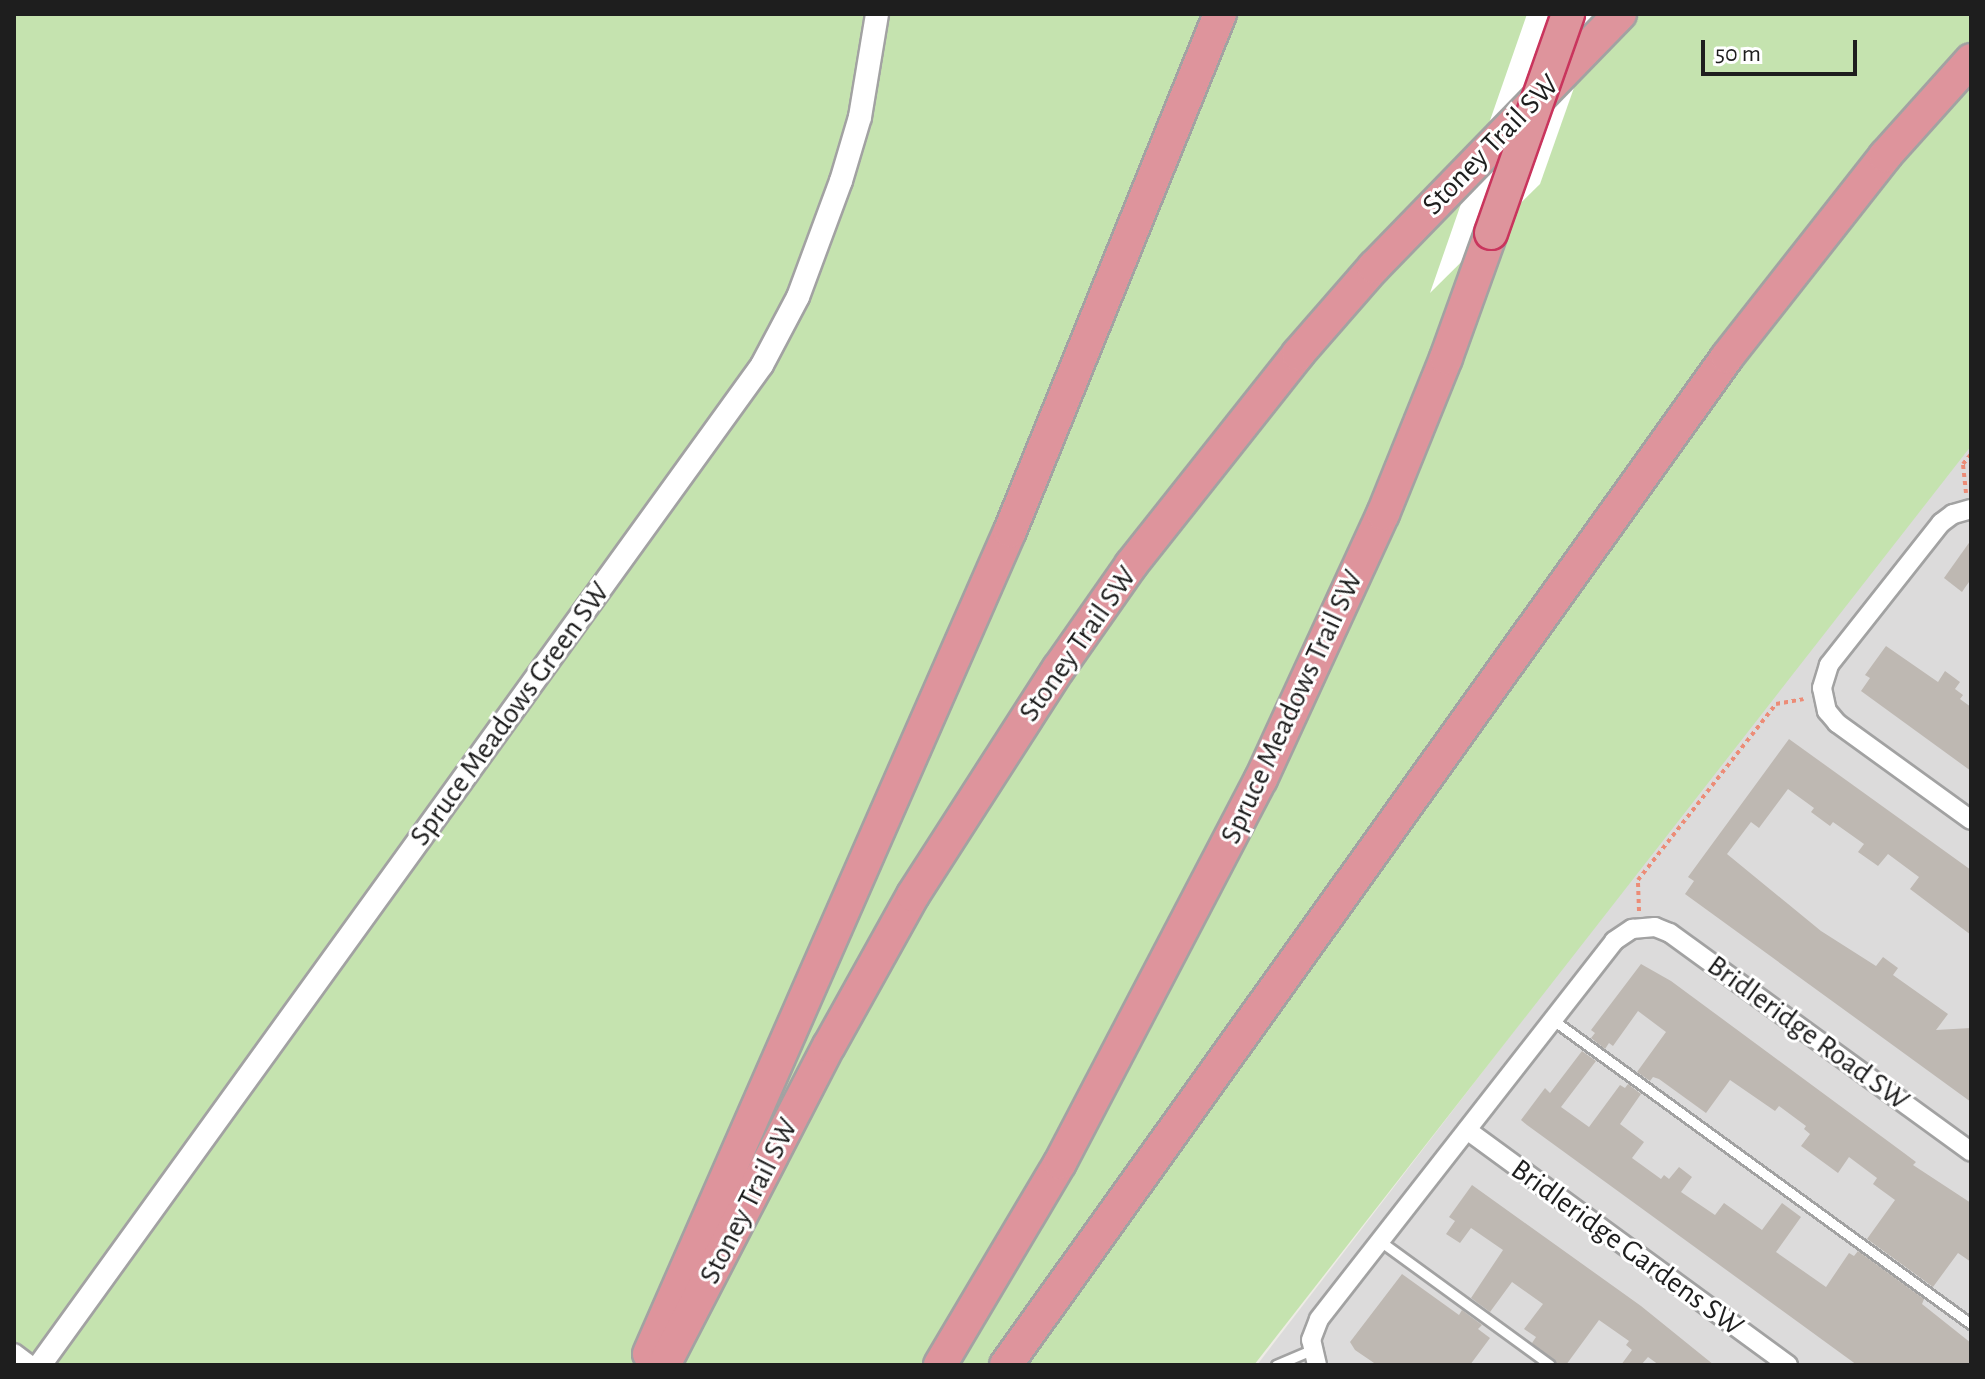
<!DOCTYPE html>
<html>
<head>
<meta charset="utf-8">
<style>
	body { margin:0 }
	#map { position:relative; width:1985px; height:1379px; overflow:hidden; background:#eeece5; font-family:"Alegreya Sans",sans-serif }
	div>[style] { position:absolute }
	.residential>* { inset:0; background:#dcdbdb }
	.grass>* { inset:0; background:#c5e3af }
	.pier>* { inset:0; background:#fff }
	.building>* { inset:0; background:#beb8b2 }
	.path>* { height:4px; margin-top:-2px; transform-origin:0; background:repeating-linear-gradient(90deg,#ec8c77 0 4px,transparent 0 8px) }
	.roads { filter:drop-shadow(2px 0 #a2a2a2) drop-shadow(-2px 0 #a2a2a2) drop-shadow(0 2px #a2a2a2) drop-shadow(0 -2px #a2a2a2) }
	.service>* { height:9px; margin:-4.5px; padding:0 4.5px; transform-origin:4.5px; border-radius:4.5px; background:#fff }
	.minor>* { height:18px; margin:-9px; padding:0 9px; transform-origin:9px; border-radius:9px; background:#fff }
	.tertiary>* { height:22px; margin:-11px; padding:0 11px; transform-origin:11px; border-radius:11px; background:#fff }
	.motorway>* { height:32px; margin:-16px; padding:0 16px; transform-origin:16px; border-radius:16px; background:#de949c }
	.bridges { filter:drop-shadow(2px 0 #c9355d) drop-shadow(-2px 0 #c9355d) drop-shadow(0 2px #c9355d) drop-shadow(0 -2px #c9355d) }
	.motorway-bridge>* { height:32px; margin:-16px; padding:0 16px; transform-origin:16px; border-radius:16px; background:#de949c }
	span { translate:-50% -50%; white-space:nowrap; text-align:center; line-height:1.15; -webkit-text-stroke:6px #fff; paint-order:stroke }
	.street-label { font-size:30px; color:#1e1e1e }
	.frame { position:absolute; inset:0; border:16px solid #1e1e1e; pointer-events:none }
	.scale { position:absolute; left:1701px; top:40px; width:156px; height:36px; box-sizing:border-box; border:4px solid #1e1e1e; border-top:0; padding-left:10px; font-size:24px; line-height:28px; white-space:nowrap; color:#1e1e1e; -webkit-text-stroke:6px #fff; paint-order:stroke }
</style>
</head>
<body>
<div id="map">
	<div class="residential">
		<div style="clip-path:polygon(1971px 439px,1971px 1365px,1257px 1365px,1927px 494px)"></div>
	</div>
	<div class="grass">
		<div style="clip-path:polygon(14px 14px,1971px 14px,1971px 446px,1254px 1365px,14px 1365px)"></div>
	</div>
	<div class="pier">
		<div style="clip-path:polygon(1527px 14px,1600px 14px,1540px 184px,1430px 293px)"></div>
	</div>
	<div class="building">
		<div style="clip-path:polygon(1971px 540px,1971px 579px,1962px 592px,1944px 578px)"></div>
		<div style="clip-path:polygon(1886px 646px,1938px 682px,1945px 671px,1960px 682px,1955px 689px,1963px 695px,1960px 699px,1971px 707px,1971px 771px,1861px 691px,1870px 678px,1865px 675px)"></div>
		<div style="clip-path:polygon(1789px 739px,1971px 870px,1971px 935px,1910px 889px,1919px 877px,1888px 854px,1878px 866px,1858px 852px,1864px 844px,1833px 822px,1830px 826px,1811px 812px,1814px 808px,1788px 789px,1759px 828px,1751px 822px,1727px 854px,1821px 931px,1876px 966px,1883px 957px,1898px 968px,1893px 975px,1948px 1014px,1936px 1030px,1971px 1028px,1971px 1102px,1685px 894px,1694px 881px,1688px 877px)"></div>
		<div style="clip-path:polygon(1641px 964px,1671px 981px,1904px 1153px,1916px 1162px,1913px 1165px,1971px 1203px,1971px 1262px,1958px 1253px,1933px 1287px,1867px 1239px,1895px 1200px,1873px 1184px,1877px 1178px,1849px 1157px,1838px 1173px,1801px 1146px,1810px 1134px,1804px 1129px,1806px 1126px,1779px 1106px,1775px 1111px,1730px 1080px,1706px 1113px,1659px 1079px,1653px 1077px,1650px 1081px,1637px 1072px,1666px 1032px,1638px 1011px,1613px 1046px,1609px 1043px,1605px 1049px,1591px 1038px,1595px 1033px,1591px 1030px)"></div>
		<div style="clip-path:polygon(1582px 1051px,1596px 1061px,1561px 1107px,1589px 1127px,1620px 1085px,1625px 1088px,1628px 1084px,1641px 1094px,1620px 1124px,1644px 1142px,1632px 1158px,1661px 1179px,1664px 1175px,1669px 1179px,1679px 1167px,1692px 1177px,1681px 1192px,1715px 1215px,1724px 1203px,1762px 1230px,1782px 1203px,1801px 1217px,1776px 1252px,1826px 1287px,1849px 1253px,1854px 1256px,1858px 1251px,1924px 1299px,1922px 1304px,1971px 1343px,1971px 1365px,1857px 1365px,1527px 1125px,1521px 1120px,1545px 1088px,1550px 1093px)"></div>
		<div style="clip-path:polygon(1472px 1185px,1641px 1306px,1714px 1365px,1659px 1365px,1648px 1357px,1641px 1365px,1621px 1365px,1632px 1350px,1626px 1345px,1629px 1341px,1599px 1320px,1566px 1365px,1557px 1365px,1532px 1343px,1536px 1337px,1524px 1329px,1543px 1304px,1512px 1282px,1490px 1312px,1471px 1298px,1503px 1250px,1471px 1228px,1460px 1243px,1446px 1234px,1455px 1221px,1449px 1217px)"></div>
		<div style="clip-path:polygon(1402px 1274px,1459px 1315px,1462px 1310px,1482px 1325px,1478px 1329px,1490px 1338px,1470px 1365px,1377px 1365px,1355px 1350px,1350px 1342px)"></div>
	</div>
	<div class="path">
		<div style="left:1966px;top:493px;width:29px;rotate:-96deg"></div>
		<div style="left:1963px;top:464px;width:13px;rotate:-51deg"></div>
		<div style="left:1639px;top:911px;width:31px;rotate:-92deg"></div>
		<div style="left:1638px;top:880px;width:224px;rotate:-51.9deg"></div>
		<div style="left:1776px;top:704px;width:28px;rotate:-10deg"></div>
	</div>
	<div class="roads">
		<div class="service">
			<div style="left:1553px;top:1020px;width:517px;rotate:36.03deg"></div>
			<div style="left:1380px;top:1241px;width:210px;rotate:36.1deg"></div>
			<div style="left:1276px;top:1365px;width:39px;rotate:-23deg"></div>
		</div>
		<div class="minor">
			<div style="left:1971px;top:509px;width:19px;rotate:164deg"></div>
			<div style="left:1953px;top:514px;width:15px;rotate:143deg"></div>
			<div style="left:1941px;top:523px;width:181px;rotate:128.3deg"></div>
			<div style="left:1829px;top:665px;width:24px;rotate:107deg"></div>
			<div style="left:1822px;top:688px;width:24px;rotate:78deg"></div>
			<div style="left:1827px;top:711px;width:16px;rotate:50deg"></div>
			<div style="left:1837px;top:723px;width:165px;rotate:35.9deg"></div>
			<div style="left:1467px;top:1130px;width:398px;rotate:36.2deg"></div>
			<div style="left:14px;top:1353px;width:20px;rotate:37deg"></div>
			<div style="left:1317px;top:1365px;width:26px;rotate:-103deg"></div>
			<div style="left:1311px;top:1340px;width:22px;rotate:-69deg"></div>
			<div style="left:1319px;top:1319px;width:479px;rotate:-52deg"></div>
			<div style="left:1614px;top:941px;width:22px;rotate:-34deg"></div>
			<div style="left:1632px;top:929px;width:23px;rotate:-5deg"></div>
			<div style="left:1655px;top:927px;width:16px;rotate:22deg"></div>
			<div style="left:1670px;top:933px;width:372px;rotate:36deg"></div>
		</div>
		<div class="tertiary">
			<div style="left:40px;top:1365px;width:1233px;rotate:-54.17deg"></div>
			<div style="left:762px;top:365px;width:77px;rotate:-62.1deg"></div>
			<div style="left:798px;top:297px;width:124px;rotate:-69.7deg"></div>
			<div style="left:841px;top:181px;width:67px;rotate:-73.5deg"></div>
			<div style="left:860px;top:117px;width:104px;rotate:-80.6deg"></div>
		</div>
		<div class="motorway">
			<div style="left:649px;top:1354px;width:899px;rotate:-66.32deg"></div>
			<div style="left:1010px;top:531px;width:558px;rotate:-67.89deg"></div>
			<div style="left:664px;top:1365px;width:359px;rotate:-62.7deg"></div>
			<div style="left:829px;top:1046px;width:173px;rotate:-60.9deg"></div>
			<div style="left:913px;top:895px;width:270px;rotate:-57.3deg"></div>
			<div style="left:1059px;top:668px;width:126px;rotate:-55deg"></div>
			<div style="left:1131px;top:565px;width:269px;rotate:-51.6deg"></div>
			<div style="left:1298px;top:354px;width:116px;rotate:-48.9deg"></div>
			<div style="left:1374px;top:267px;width:353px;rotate:-45.8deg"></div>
			<div style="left:940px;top:1365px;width:235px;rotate:-59.3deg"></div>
			<div style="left:1060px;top:1163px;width:433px;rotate:-62.4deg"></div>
			<div style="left:1261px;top:779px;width:292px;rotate:-65.3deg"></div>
			<div style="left:1383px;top:514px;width:168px;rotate:-68deg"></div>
			<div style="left:1446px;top:358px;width:133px;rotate:-70.2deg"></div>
			<div style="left:1006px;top:1365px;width:1239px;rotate:-54.42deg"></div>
			<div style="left:1727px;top:357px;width:256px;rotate:-51.8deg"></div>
			<div style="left:1885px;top:156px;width:129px;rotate:-48.1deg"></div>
		</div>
	</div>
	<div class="bridges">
		<div class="motorway-bridge">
			<div style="left:1491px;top:233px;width:232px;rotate:-70.6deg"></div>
		</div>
	</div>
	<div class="street-label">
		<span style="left:1491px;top:145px;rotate:-46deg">Stoney Trail SW</span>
		<span style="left:1078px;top:644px;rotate:-55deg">Stoney Trail SW</span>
		<span style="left:1292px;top:707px;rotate:-65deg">Spruce Meadows Trail SW</span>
		<span style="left:510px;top:714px;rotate:-54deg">Spruce Meadows Green SW</span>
		<span style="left:1808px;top:1033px;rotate:36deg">Bridleridge Road SW</span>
		<span style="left:749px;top:1201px;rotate:-63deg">Stoney Trail SW</span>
		<span style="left:1627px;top:1248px;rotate:36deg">Bridleridge Gardens SW</span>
	</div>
	<div class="frame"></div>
	<div class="scale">50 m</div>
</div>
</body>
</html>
